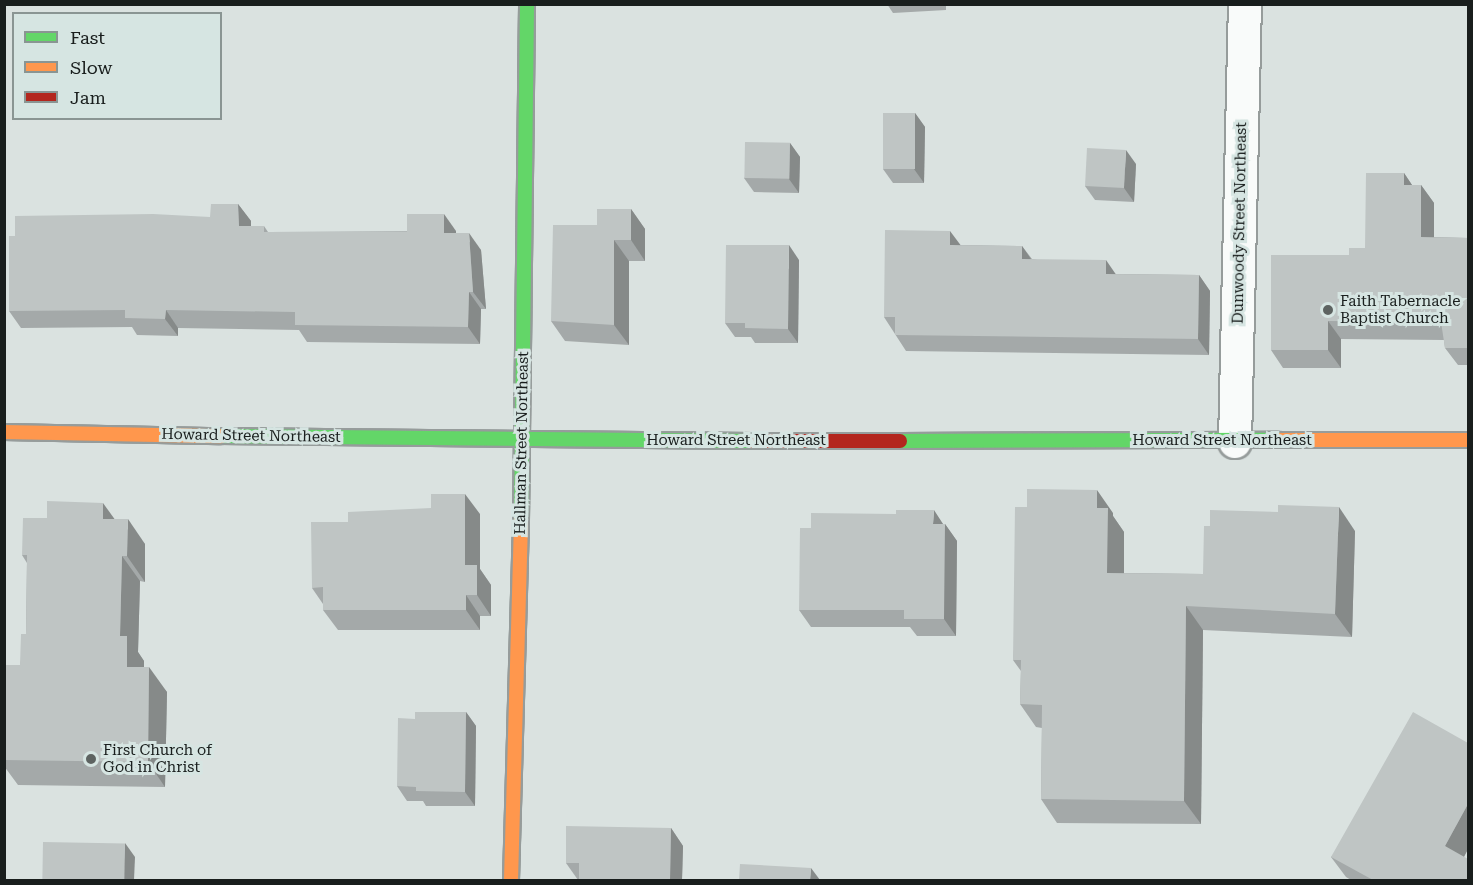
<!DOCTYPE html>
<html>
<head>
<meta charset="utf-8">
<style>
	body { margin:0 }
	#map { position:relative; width:1473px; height:885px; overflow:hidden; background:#dae2e0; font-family:"Roboto Serif",serif }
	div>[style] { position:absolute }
	.roads { filter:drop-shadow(2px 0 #969c9b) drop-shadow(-2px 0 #969c9b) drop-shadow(0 2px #969c9b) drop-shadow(0 -2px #969c9b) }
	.street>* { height:32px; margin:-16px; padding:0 16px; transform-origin:16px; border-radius:16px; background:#f9fbfa }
	.fast>* { height:14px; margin:-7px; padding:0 7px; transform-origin:7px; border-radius:7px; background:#63d668 }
	.slow>* { height:14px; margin:-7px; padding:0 7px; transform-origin:7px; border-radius:7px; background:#ff974d }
	.jam>* { height:14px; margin:-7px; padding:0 7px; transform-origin:7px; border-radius:7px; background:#b3261e }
	.wall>* { inset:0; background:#a4a9a9 }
	.shaded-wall>* { inset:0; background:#868a89 }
	.building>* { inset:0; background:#bfc5c4; transform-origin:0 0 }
	.dots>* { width:16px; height:16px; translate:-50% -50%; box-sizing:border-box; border:3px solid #d6e5e2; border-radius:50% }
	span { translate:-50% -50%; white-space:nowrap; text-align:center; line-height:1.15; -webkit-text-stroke:6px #d6e5e2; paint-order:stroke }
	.street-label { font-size:15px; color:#191e1d }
	.poi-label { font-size:15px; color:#191e1d }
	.left { translate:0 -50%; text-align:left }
	.frame { position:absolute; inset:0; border:6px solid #191e1d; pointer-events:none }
	.legend { position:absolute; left:12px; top:12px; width:210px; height:108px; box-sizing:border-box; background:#d6e5e2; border:2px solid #8a9593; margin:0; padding:8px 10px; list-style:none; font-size:18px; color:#191e1d }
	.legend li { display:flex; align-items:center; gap:12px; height:30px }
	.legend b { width:30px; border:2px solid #8a9593 }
</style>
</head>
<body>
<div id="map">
	<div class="roads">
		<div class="street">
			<div style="left:1235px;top:442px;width:438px;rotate:-88.7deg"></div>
		</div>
		<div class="fast">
			<div style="left:221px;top:436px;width:531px;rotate:0.54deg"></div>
			<div style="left:900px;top:441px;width:379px;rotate:-0.2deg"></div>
			<div style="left:521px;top:520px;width:516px;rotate:-89.33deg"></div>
		</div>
		<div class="slow">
			<div style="left:4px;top:432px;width:217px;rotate:1.1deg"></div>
			<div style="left:1279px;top:440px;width:189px"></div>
			<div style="left:511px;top:880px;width:360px;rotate:-88.4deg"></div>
		</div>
		<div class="jam">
			<div style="left:752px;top:441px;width:148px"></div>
		</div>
	</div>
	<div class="wall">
		<div style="clip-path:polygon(887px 4px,946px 4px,946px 10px,893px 13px)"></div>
		<div style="clip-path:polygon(915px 113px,925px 127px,924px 183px,893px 183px,883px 169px)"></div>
		<div style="clip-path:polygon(790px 143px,800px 157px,799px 193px,754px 192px,744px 178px)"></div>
		<div style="clip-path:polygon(1136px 164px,1134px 202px,1095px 200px,1085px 186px)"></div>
		<div style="clip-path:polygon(1404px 173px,1412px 185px,1421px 185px,1434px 203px,1434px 237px,1468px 238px,1468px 365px,1458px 365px,1445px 348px,1444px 340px,1341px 339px,1341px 368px,1283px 368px,1271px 350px,1349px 255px,1365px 248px)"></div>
		<div style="clip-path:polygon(238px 204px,251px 221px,251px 226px,264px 226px,268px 232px,456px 231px,456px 233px,481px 250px,486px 309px,481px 309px,480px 344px,307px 342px,299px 330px,178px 328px,178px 336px,137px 335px,132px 327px,21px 328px,9px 311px,15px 236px,210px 217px)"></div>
		<div style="clip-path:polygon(631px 209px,645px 229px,645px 261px,629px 261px,629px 345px,565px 341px,551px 321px,597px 225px)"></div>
		<div style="clip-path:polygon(960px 245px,1022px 246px,1032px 259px,1116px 274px,1199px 275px,1210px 291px,1209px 355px,906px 351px,884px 317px)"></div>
		<div style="clip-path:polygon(799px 260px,798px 343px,755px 343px,751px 337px,735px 337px,725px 323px)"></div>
		<div style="clip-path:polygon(1027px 507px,1113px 513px,1113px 516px,1124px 532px,1124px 573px,1203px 574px,1355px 531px,1352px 637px,1203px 630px,1201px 824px,1057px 823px,1041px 799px,1042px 728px,1036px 727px,1020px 704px,1021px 671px,1013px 660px)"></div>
		<div style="clip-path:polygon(480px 514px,480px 569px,491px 585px,491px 616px,480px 616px,480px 630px,338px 630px,323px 610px,323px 604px,312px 588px,348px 522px)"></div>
		<div style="clip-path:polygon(115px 519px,145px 544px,145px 582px,140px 581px,138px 652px,144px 661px,144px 667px,167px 692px,165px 787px,18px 785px,4px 766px,4px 665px,20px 665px,26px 634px,27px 563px,22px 555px)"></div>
		<div style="clip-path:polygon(943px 524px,945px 524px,957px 541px,956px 636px,917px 636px,910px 627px,811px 627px,799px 610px)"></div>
		<div style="clip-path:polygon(466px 712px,476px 726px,475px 806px,426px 806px,423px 801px,407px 801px,397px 786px,415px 719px)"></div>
		<div style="clip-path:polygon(1468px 743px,1468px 849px,1464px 857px,1468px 880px,1351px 880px,1346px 877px,1331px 857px)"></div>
		<div style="clip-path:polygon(671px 828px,683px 846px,682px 880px,578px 880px,566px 863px)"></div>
	</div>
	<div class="shaded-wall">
		<div style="clip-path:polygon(915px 113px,925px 127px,924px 183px,914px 169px)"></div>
		<div style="clip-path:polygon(790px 143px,800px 157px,799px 193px,789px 179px)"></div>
		<div style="clip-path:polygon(1126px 150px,1136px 164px,1134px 202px,1124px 188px)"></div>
		<div style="clip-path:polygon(1404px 173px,1416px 191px,1404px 185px)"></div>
		<div style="clip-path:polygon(1421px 185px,1434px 203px,1434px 255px,1421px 237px)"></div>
		<div style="clip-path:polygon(238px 204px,251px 221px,251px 243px,239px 226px)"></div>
		<div style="clip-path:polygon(631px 209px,645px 229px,645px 261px,631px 240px)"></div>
		<div style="clip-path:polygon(444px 214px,456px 231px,456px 250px,444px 233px)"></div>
		<div style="clip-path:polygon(950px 231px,962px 247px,950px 245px)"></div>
		<div style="clip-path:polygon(469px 233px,481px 250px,486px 309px,473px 292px)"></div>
		<div style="clip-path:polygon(614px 240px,629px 261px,629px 345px,614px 325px)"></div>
		<div style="clip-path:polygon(789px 245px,799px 260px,798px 343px,788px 329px)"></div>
		<div style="clip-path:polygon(1022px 246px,1033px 262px,1022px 259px)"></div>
		<div style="clip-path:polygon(1106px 260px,1117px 276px,1106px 274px)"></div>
		<div style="clip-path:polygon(1199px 275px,1210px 291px,1209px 355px,1198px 339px)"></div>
		<div style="clip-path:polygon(469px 292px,481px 309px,480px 344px,468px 327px)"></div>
		<div style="clip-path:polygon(166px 310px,178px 328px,178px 336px,165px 319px)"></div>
		<div style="clip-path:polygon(1328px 321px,1341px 339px,1341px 368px,1328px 350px)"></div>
		<div style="clip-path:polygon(1097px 490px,1113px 513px,1113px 516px,1124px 532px,1124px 597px,1107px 573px,1097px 508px)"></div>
		<div style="clip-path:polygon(465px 494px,480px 514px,480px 569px,491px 585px,491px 616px,477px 595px,465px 565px)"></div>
		<div style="clip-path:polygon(103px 503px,121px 528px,103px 519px)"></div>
		<div style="clip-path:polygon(1339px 507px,1355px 531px,1352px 637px,1335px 614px)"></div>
		<div style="clip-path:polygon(934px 510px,945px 527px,945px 524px,957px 541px,956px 636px,944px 619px,933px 524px)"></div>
		<div style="clip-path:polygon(128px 519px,145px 544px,145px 582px,127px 556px)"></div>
		<div style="clip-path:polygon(122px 556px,140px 581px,138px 652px,144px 661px,144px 692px,127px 667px,120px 636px)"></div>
		<div style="clip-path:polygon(466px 595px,480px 616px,480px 630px,466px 610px)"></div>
		<div style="clip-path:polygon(1186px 606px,1203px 630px,1201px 824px,1184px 801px)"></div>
		<div style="clip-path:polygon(149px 667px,167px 692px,165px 787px,148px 762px)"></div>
		<div style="clip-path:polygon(466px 712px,476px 726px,475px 806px,465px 792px)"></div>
		<div style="clip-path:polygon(1468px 804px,1468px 849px,1459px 866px,1445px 846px)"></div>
		<div style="clip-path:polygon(671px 828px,683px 846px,682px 880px,670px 880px)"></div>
		<div style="clip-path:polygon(125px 843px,135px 857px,134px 880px,123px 880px)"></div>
		<div style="clip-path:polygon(811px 868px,820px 880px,810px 880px)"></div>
	</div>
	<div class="building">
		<div style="left:883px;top:113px;width:32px;height:56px"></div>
		<div style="left:745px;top:142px;width:45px;height:36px;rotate:1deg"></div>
		<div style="left:1087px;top:148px;width:39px;height:38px;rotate:3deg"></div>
		<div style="clip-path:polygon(1366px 173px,1404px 173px,1404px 185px,1421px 185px,1421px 237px,1468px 238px,1468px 348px,1445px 348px,1441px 322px,1328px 321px,1328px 350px,1271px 350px,1271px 255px,1349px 255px,1349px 248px,1365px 248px)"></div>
		<div style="clip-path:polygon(211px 204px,238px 204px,239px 226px,264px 226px,264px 232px,407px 232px,407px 214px,444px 214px,444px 233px,469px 233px,473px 292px,469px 292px,468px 327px,295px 325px,295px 312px,166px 310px,165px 319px,125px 318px,125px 310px,9px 311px,9px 236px,15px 236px,15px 216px,153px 214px,210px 217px)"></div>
		<div style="clip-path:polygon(597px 209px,631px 209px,631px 240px,614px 240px,614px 325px,551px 321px,553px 225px,597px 225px)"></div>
		<div style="clip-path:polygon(885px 230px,950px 231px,950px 245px,1022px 246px,1022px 259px,1106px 260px,1106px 274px,1199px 275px,1198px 339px,895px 335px,895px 317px,884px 317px)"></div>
		<div style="clip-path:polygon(726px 245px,789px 245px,788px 329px,745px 328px,745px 323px,725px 323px)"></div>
		<div style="clip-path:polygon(1027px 489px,1097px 490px,1097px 508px,1108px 508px,1107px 573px,1203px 574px,1204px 526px,1210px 526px,1210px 510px,1278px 512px,1278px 505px,1339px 507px,1335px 614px,1186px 606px,1184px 801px,1041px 799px,1042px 705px,1020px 704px,1021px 660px,1013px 660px,1015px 507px,1027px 507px)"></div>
		<div style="clip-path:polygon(431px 494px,465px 494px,465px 565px,477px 565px,477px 595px,466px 595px,466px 610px,323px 610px,323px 587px,312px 588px,311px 522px,348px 522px,348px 512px,431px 508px)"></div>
		<div style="clip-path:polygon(47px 501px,103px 503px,103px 519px,128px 519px,127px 556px,122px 556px,120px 636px,127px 636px,127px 667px,149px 667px,148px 762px,4px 760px,4px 665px,20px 665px,21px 634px,26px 634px,27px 555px,22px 555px,23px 518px,47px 518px)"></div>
		<div style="clip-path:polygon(896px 510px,934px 510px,933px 524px,945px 524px,944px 619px,904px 619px,904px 610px,799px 610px,800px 528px,811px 528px,811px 513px,896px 514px)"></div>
		<div style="clip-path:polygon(415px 712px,466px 712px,465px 792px,416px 791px,416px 787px,397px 786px,398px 718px,415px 719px)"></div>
		<div style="clip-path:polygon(1413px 712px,1468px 743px,1468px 804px,1445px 846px,1468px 859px,1468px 880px,1373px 880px,1331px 857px)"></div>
		<div style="clip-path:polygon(566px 826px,671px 828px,670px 880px,579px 880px,579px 863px,566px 863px)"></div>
		<div style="left:43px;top:842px;width:82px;height:38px;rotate:1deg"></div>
		<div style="clip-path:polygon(740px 864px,811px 868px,810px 880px,739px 880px)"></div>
	</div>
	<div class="dots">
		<div style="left:1328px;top:310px;background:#5d6361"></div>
		<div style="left:91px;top:759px;background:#5d6361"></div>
	</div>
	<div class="street-label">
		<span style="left:1240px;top:223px;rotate:-89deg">Dunwoody Street Northeast</span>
		<span style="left:251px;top:436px;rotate:1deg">Howard Street Northeast</span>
		<span style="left:736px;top:441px">Howard Street Northeast</span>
		<span style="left:1222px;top:441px">Howard Street Northeast</span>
		<span style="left:522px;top:443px;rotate:-89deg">Hallman Street Northeast</span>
	</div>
	<div class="poi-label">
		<span class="left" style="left:1340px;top:310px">Faith Tabernacle<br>Baptist Church</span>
		<span class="left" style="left:103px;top:759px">First Church of<br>God in Christ</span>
	</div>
	<div class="frame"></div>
	<ul class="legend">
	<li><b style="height:8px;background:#63d668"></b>Fast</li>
	<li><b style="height:8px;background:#ff974d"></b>Slow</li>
	<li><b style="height:8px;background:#b3261e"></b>Jam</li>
	</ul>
</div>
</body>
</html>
